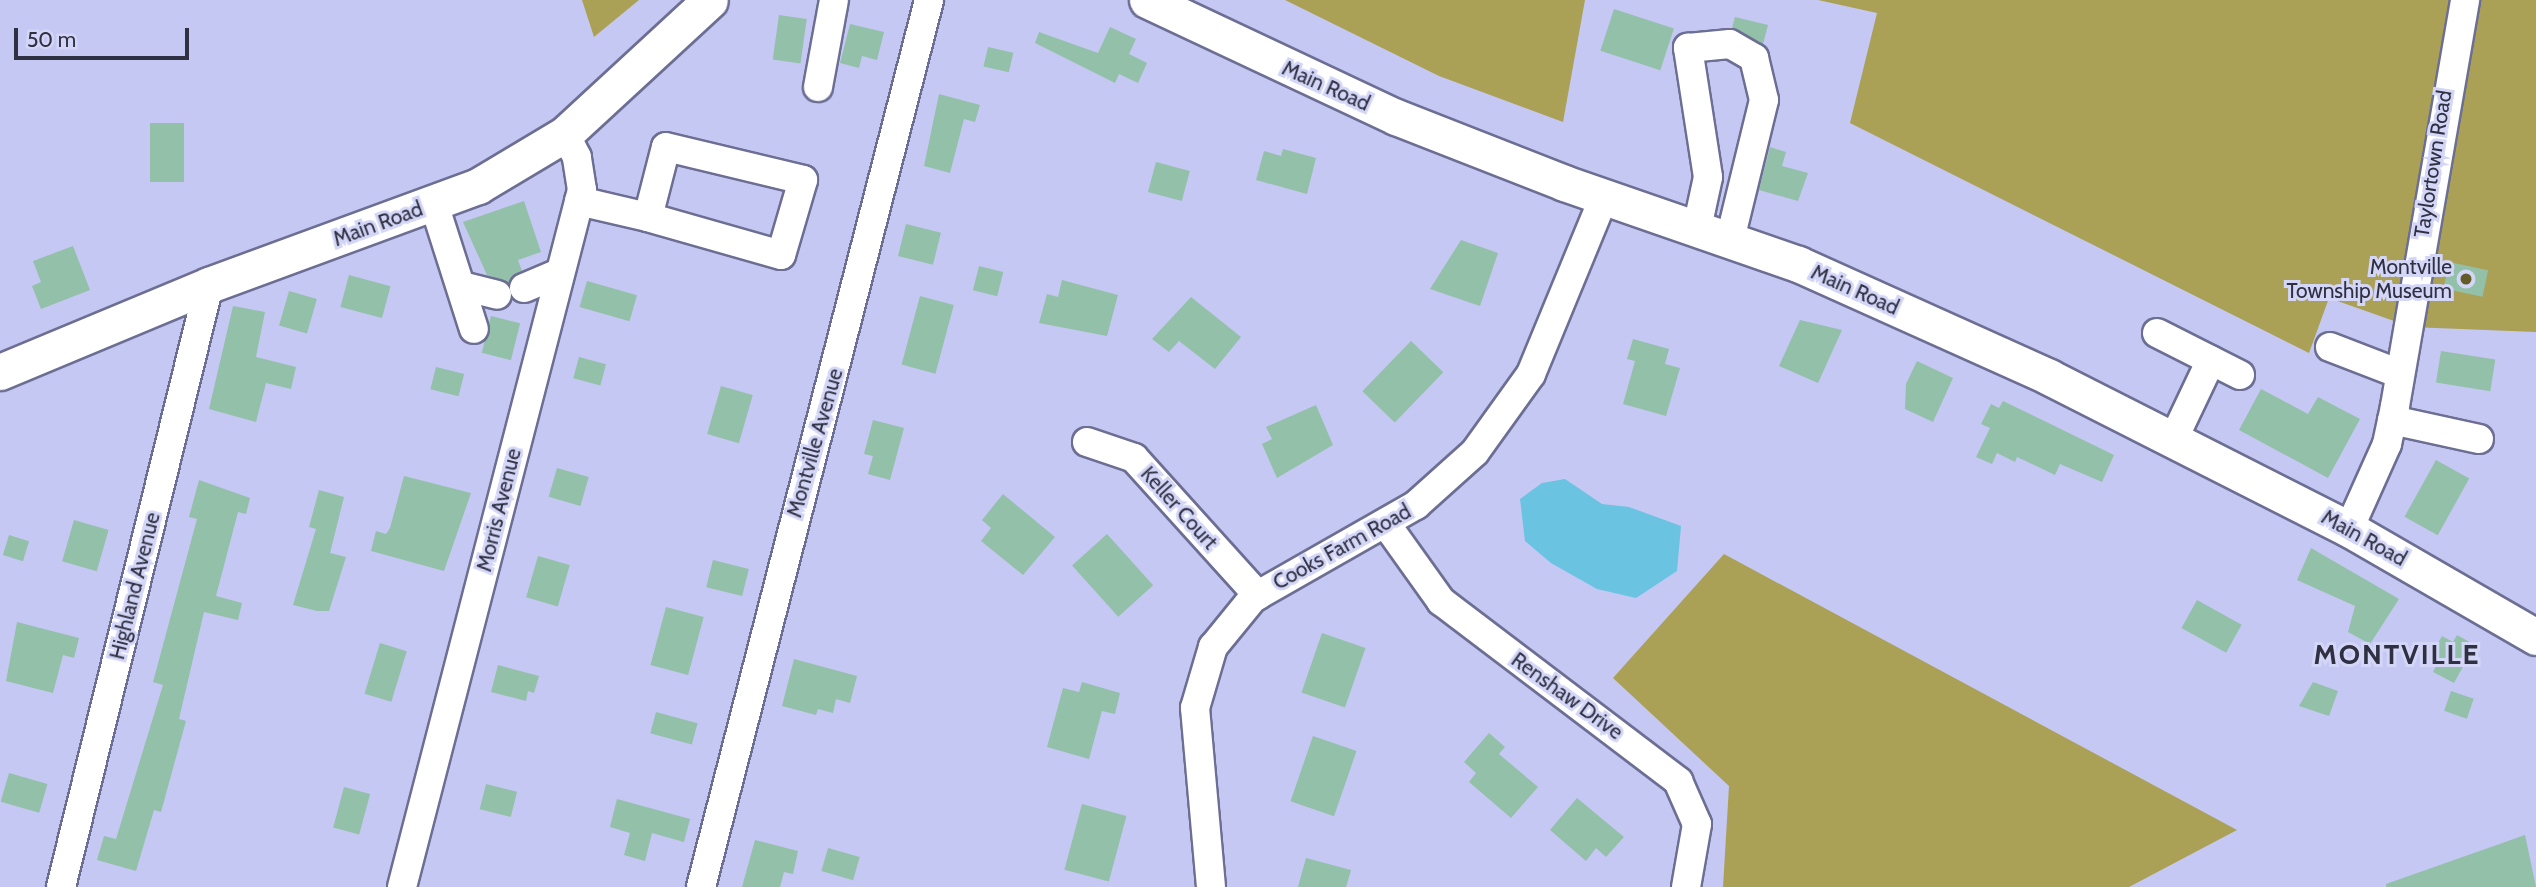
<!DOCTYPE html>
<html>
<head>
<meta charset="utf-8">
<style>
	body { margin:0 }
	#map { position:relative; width:2536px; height:887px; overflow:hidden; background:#c5c8f2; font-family:Cabin,sans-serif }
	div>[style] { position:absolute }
	.forest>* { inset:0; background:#aaa056 }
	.water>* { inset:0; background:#69c3e1 }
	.building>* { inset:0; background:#93c0a8; transform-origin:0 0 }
	.roads { filter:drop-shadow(2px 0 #6c6e93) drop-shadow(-2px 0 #6c6e93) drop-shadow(0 2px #6c6e93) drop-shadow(0 -2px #6c6e93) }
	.minor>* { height:28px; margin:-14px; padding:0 14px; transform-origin:14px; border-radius:14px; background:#fff }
	.major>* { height:35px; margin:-17.5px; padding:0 17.5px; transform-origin:17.5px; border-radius:17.5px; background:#fff }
	.dots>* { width:19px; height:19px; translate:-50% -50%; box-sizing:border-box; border:4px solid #d4d6f8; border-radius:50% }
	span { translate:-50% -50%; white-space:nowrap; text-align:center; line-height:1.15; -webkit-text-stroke:6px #d4d6f8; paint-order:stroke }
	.street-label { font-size:21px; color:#2f3041 }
	.poi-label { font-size:21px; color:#2f3041 }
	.right { translate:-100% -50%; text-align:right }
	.district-label { font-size:28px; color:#2f3041; font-weight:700; letter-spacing:2px }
	.scale { position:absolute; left:14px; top:28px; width:175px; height:32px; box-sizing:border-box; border:4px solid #2f3041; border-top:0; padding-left:9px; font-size:21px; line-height:24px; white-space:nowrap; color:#2f3041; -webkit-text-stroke:5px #d4d6f8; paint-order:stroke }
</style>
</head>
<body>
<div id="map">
	<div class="forest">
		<div style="clip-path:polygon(582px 0,639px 0,594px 37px)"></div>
		<div style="clip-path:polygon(1285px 0,1585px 0,1563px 122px,1439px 76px)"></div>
		<div style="clip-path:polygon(1818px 0,2536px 0,2536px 332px,2411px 327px,2329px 298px,2309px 353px,1850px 123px,1877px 13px)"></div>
		<div style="clip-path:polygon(1724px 554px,2237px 830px,2129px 887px,1723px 887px,1729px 786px,1613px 678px)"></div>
	</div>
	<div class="water">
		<div style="clip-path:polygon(1565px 479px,1602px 504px,1629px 507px,1681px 526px,1677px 571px,1636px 598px,1597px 589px,1551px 563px,1525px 541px,1520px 499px,1542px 483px)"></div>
	</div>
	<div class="building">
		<div style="left:1614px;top:9px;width:63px;height:44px;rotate:18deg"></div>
		<div style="left:779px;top:15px;width:28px;height:45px;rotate:8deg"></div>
		<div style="clip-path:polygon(1735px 17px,1768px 25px,1763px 44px,1732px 28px)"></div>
		<div style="clip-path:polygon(850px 24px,884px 32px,877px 60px,862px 56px,859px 68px,840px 63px)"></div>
		<div style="clip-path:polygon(1110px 27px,1136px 39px,1129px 54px,1147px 63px,1138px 83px,1119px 74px,1115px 83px,1035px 43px,1039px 32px,1098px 53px)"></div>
		<div style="left:988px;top:47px;width:26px;height:20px;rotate:13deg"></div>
		<div style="clip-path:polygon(939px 94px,980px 105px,975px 122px,964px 119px,950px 173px,924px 166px)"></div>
		<div style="left:150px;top:123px;width:34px;height:59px"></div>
		<div style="clip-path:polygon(1770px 147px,1786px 152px,1782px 166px,1808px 173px,1798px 201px,1759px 190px)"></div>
		<div style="clip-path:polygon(1283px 149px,1316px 158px,1307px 194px,1256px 180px,1264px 151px,1281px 156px)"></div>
		<div style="left:1156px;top:162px;width:35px;height:31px;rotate:15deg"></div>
		<div style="clip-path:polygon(524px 201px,541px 252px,518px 260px,522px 271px,509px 283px,487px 275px,463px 222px)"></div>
		<div style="left:906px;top:224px;width:36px;height:33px;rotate:14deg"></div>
		<div style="clip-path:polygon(1461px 240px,1498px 253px,1480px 306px,1430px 289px)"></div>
		<div style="clip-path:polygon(73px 246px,90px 290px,41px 309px,32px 286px,41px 282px,33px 261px)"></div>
		<div style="left:2449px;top:262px;width:40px;height:27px;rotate:12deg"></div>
		<div style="left:979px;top:266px;width:25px;height:25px;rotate:14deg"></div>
		<div style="left:349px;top:275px;width:43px;height:33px;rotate:15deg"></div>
		<div style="clip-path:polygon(1062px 280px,1118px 295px,1107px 336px,1039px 323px,1047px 294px,1058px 297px)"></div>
		<div style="left:587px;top:281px;width:52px;height:27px;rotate:16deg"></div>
		<div style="left:289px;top:291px;width:29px;height:36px;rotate:16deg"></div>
		<div style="left:920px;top:296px;width:35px;height:71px;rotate:15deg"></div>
		<div style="clip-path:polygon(1191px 297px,1241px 337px,1215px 369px,1179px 341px,1169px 352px,1152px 339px)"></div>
		<div style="clip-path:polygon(233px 306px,265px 312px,256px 357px,296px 367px,291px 389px,266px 383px,256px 422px,209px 409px)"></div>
		<div style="left:491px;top:316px;width:30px;height:38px;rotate:14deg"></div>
		<div style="clip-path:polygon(1800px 320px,1842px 330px,1818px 383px,1779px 366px)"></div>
		<div style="clip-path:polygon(1633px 339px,1669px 349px,1665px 364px,1680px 368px,1666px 416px,1623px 404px,1635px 361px,1627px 359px)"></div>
		<div style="left:1411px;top:341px;width:45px;height:70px;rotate:44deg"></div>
		<div style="left:2441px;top:351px;width:55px;height:32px;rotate:9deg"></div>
		<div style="left:579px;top:357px;width:28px;height:22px;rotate:15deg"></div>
		<div style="clip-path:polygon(1917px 361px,1953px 378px,1933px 422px,1905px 409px,1906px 384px)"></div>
		<div style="left:436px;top:367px;width:29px;height:23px;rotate:14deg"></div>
		<div style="left:721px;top:386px;width:33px;height:50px;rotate:16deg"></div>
		<div style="clip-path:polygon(2261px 389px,2308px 414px,2318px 397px,2360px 419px,2328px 478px,2239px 430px)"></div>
		<div style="clip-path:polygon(2003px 401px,2114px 455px,2102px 482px,2060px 464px,2055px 475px,2017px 457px,2015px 462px,1997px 453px,1992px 464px,1976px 457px,1990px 428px,1981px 424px,1991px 404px,1999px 408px)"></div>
		<div style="clip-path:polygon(1316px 405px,1333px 445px,1277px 478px,1262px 444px,1272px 439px,1266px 427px)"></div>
		<div style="clip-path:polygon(873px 420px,904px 428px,890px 480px,868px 474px,873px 456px,864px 454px)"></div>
		<div style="left:2436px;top:460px;width:38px;height:65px;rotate:29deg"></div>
		<div style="left:557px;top:468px;width:33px;height:30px;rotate:16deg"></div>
		<div style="clip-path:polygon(404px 476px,471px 493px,444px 571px,371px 551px,376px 531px,386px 534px,390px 528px)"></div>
		<div style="clip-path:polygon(199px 480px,250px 498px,246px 514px,238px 512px,216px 596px,242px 603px,238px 620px,204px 612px,179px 719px,186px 721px,161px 812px,154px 810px,136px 871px,97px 860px,104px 836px,116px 839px,163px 685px,153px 682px,197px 519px,189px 517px)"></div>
		<div style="clip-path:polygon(319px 490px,344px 497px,330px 553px,346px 557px,329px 611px,317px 611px,293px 605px,316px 529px,309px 527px)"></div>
		<div style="clip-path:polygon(1003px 494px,1055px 537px,1023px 575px,981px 541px,991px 528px,982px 520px)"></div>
		<div style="left:74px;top:520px;width:36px;height:43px;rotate:16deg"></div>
		<div style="left:1107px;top:534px;width:69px;height:47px;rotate:48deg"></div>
		<div style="left:9px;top:535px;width:21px;height:21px;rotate:17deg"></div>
		<div style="clip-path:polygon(2311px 548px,2399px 599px,2370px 644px,2348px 632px,2355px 606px,2297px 580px)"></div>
		<div style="left:538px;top:556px;width:33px;height:43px;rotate:16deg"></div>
		<div style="left:713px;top:560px;width:37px;height:28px;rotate:14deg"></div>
		<div style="left:2197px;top:600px;width:51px;height:32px;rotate:29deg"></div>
		<div style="left:666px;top:607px;width:39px;height:60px;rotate:15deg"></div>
		<div style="clip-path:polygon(17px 622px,79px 638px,74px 658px,63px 655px,53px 693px,6px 681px)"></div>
		<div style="left:1322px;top:633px;width:46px;height:63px;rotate:19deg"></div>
		<div style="clip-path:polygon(2457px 635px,2475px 645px,2454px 683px,2433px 672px,2437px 664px,2429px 659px,2442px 636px,2453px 642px)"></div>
		<div style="left:380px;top:643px;width:28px;height:53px;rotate:17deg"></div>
		<div style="clip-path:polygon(794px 659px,857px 676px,850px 703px,836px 699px,833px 713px,818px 709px,816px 715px,782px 706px)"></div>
		<div style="clip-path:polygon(498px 665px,539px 676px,534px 693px,528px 691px,526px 701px,491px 692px)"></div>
		<div style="clip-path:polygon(1082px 682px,1120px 693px,1115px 714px,1102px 711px,1089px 759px,1047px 747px,1063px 688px,1079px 692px)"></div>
		<div style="clip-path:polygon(2313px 682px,2338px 691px,2329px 716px,2299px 706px)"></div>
		<div style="left:2451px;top:691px;width:24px;height:21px;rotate:19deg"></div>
		<div style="left:656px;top:712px;width:43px;height:22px;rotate:15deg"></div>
		<div style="clip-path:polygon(1489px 733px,1505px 747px,1499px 754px,1538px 787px,1511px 818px,1469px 782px,1476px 773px,1464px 762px)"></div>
		<div style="left:1313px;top:736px;width:46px;height:69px;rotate:19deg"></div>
		<div style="left:9px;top:773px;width:40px;height:30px;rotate:16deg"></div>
		<div style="left:486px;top:784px;width:32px;height:26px;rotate:14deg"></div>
		<div style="left:344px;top:787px;width:27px;height:42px;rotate:15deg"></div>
		<div style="clip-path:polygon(1577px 798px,1624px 837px,1606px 857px,1596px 848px,1586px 861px,1550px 830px)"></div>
		<div style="clip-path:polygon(617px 799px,690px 819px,684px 842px,652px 833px,645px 861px,624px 855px,630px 833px,610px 827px)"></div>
		<div style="left:1082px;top:804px;width:46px;height:68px;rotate:15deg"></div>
		<div style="clip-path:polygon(2525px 835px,2536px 887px,2386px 887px,2386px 884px)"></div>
		<div style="clip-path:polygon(755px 840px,798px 851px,793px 874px,784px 872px,780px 887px,742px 887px)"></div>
		<div style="left:828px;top:848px;width:33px;height:24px;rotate:16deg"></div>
		<div style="clip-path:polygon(1306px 858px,1351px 870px,1346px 887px,1298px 887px)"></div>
	</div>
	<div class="roads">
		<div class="minor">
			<div style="left:818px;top:87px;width:88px;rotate:-79.6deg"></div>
			<div style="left:579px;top:201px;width:71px;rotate:13.1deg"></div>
			<div style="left:648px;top:217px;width:72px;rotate:-75.6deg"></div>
			<div style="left:666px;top:147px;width:141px;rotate:13.5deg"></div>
			<div style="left:803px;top:180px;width:78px;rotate:106.3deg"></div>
			<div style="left:781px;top:255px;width:138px;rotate:-164.1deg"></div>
			<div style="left:434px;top:204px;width:131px;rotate:72.3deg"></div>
			<div style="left:1697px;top:228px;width:52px;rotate:-77.8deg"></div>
			<div style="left:1708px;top:177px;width:131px;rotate:-98.8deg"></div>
			<div style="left:1688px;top:48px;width:42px;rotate:-5.4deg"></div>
			<div style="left:1730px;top:44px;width:28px;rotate:30deg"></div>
			<div style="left:1754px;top:58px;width:43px;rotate:76.6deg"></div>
			<div style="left:1764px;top:100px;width:144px;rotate:103.7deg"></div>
			<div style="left:462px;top:286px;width:36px;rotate:14deg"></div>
			<div style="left:524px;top:288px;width:39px;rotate:-23deg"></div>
			<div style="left:2157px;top:333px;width:93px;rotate:26.8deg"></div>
			<div style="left:2330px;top:347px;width:75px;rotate:21.1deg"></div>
			<div style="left:2392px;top:420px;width:89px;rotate:12.3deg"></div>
			<div style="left:2174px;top:438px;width:86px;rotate:-64.6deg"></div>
			<div style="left:1087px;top:442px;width:50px;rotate:18.8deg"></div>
			<div style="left:1134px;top:458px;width:185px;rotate:47.9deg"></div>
			<div style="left:1386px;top:524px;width:95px;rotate:54.5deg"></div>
			<div style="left:1441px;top:601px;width:298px;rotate:37.2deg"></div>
			<div style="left:1678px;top:781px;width:47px;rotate:66.2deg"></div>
			<div style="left:1697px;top:824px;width:64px;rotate:99.9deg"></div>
			<div style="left:2349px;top:529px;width:93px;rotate:-65.9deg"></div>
			<div style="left:2387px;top:444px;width:39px;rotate:-78deg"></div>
			<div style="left:2395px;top:406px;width:412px;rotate:-80.2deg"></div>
			<div style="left:61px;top:887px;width:620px;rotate:-76.19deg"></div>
			<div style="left:402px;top:887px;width:720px;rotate:-75.52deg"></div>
			<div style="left:582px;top:190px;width:33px;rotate:-99deg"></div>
			<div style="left:577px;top:157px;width:26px;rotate:-118deg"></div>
			<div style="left:701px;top:887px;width:916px;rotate:-75.58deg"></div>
			<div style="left:1211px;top:887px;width:180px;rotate:-95.1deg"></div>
			<div style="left:1195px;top:708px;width:64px;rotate:-73.6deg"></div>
			<div style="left:1213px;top:647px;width:63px;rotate:-50.8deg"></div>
			<div style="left:1253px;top:598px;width:188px;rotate:-29.7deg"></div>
			<div style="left:1416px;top:505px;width:79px;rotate:-41.9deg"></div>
			<div style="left:1475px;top:452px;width:96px;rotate:-54.3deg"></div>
			<div style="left:1531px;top:374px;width:191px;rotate:-67.6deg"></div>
		</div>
		<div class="major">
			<div style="left:1147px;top:0;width:275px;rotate:25.2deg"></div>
			<div style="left:1396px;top:117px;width:180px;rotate:21.4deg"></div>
			<div style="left:1564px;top:183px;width:248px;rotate:19.1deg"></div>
			<div style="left:1798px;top:264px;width:275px;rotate:24.2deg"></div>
			<div style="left:2049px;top:377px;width:336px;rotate:26.9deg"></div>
			<div style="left:2349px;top:529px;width:216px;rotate:30deg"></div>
			<div style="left:0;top:372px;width:226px;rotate:-22.6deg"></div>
			<div style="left:209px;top:285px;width:287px;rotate:-20.2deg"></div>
			<div style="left:478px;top:186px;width:101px;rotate:-30.9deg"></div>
			<div style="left:565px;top:134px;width:197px;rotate:-42.7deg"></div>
		</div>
	</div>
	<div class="dots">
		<div style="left:2466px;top:279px;background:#635c29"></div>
	</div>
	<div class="street-label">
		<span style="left:1326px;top:86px;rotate:24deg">Main Road</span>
		<span style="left:2433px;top:164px;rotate:-81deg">Taylortown Road</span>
		<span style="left:378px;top:224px;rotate:-20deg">Main Road</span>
		<span style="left:1855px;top:290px;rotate:24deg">Main Road</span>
		<span style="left:815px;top:443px;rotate:-74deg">Montville Avenue</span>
		<span style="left:1179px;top:508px;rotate:48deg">Keller Court</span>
		<span style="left:499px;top:510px;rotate:-76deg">Morris Avenue</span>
		<span style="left:2364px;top:538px;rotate:29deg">Main Road</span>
		<span style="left:1342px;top:547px;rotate:-29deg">Cooks Farm Road</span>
		<span style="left:135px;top:586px;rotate:-76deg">Highland Avenue</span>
		<span style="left:1567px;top:696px;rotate:36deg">Renshaw Drive</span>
	</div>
	<div class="poi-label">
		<span class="right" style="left:2452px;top:279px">Montville<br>Township Museum</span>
	</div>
	<div class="district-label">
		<span style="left:2397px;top:654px">MONTVILLE</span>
	</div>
	<div class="scale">50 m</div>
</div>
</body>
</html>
